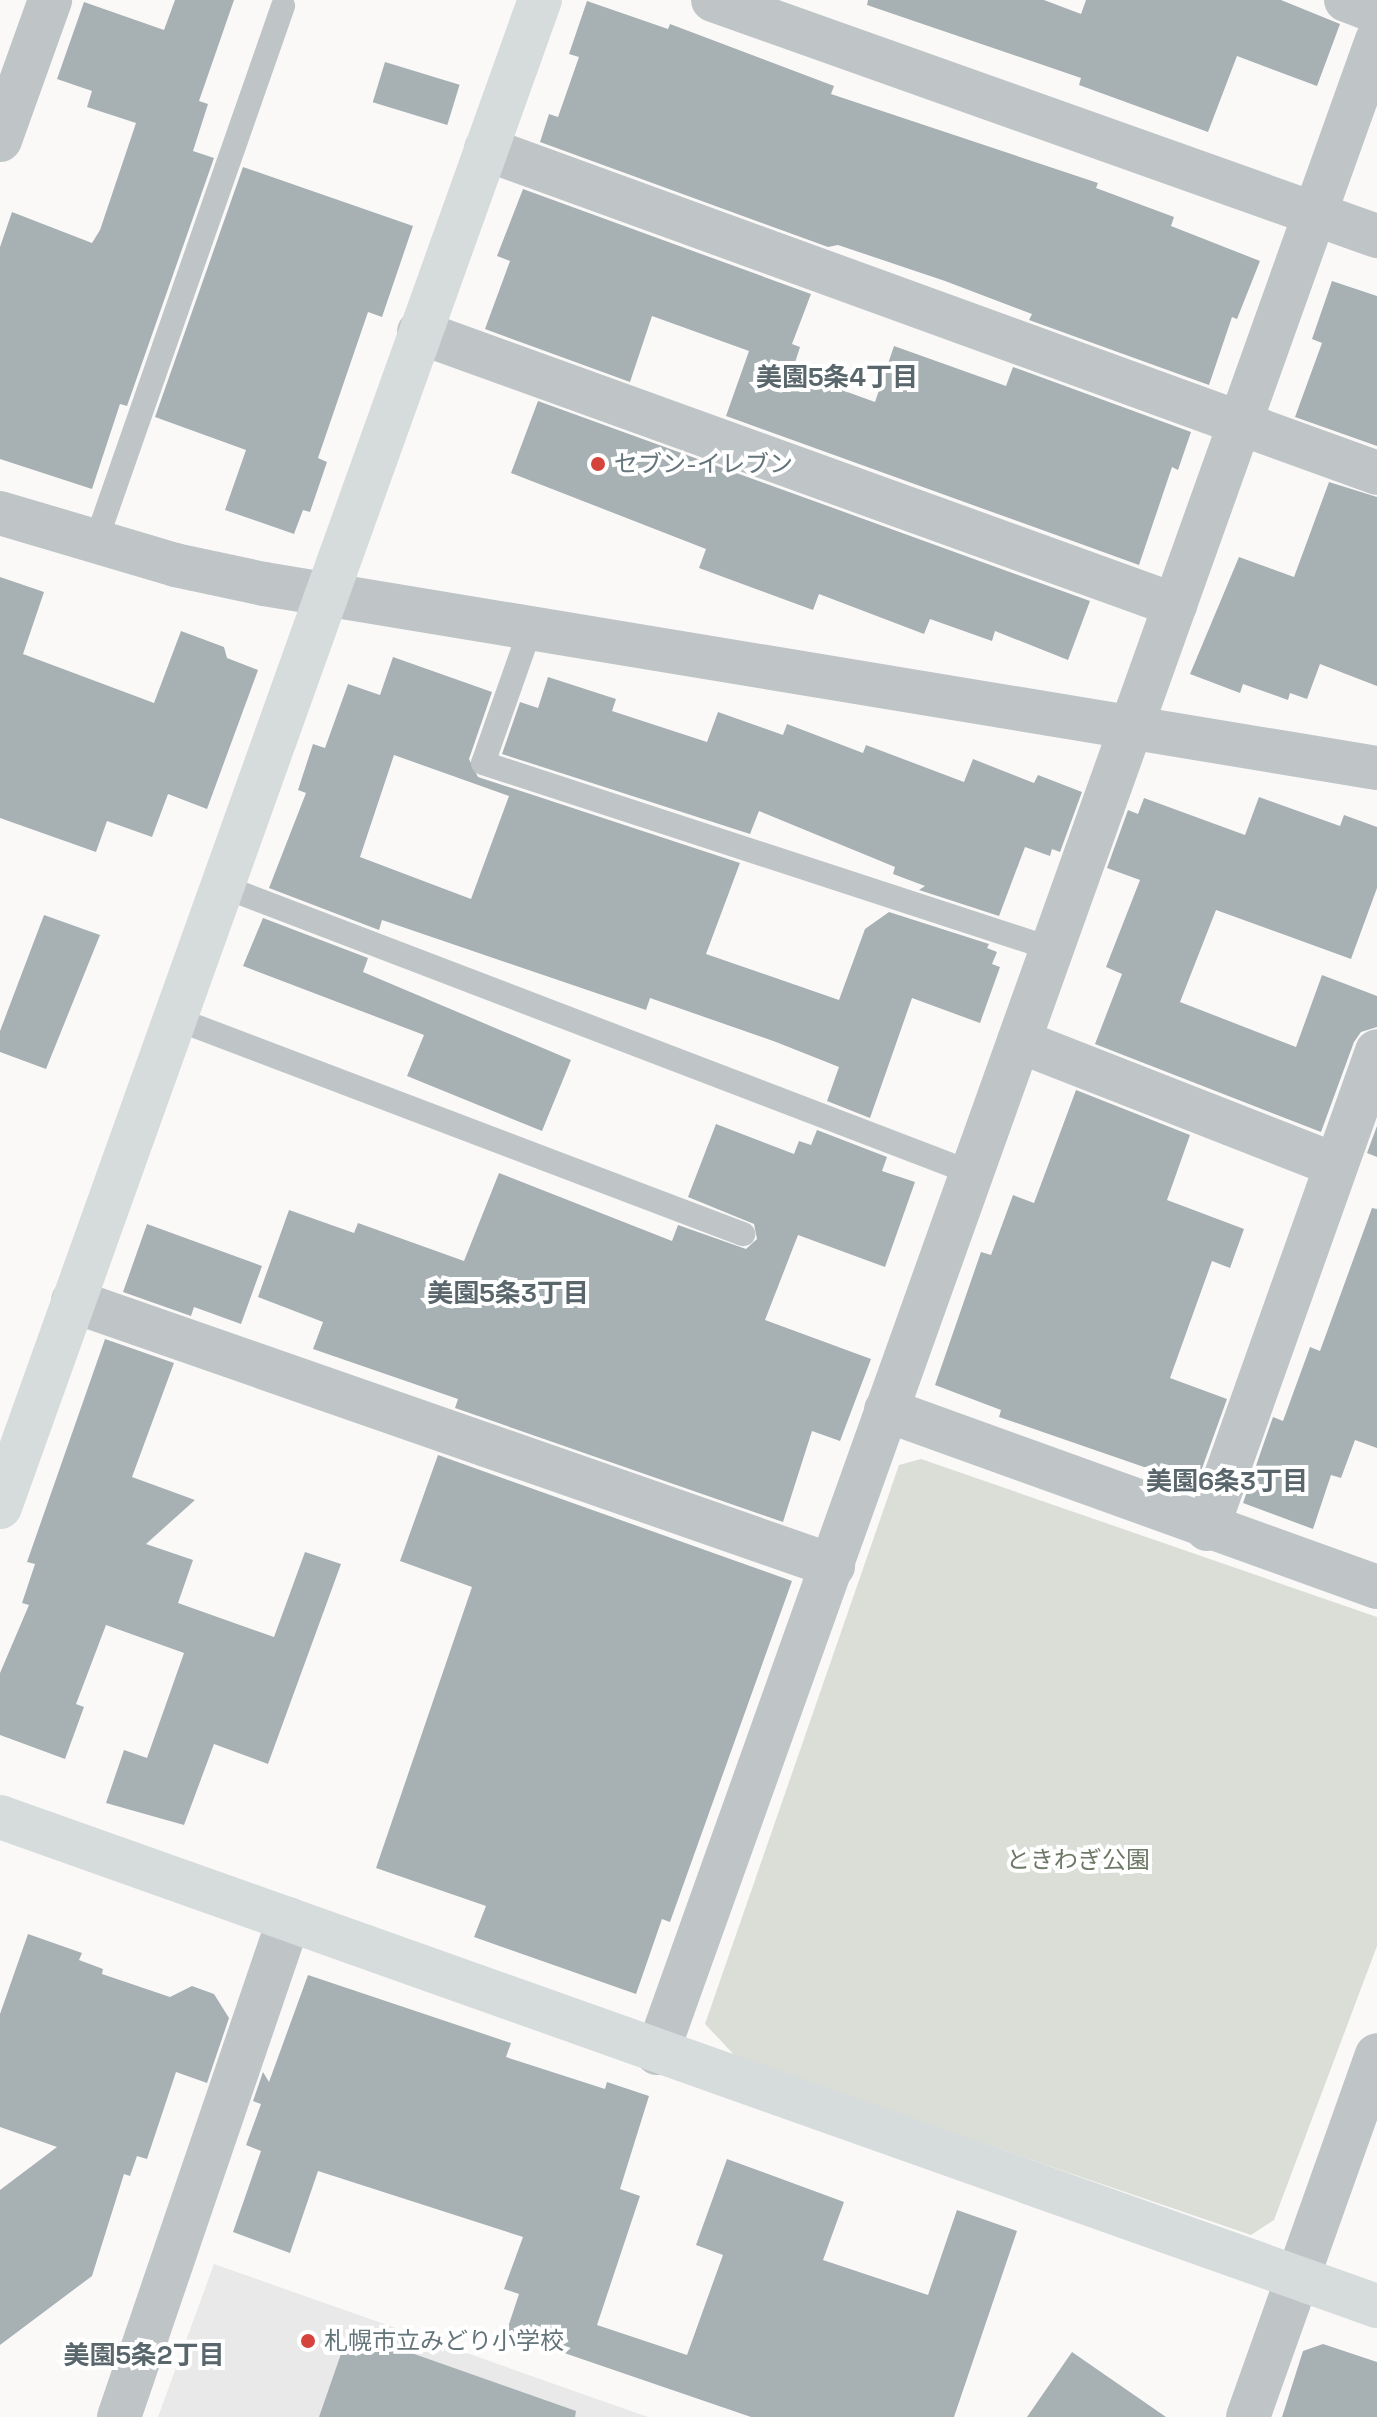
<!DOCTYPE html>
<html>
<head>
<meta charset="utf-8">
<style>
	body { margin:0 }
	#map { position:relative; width:1377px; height:2417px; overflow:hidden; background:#faf9f8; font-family:"Space Grotesk","Noto Sans JP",sans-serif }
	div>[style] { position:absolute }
	.built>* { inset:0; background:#e8e9e8 }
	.green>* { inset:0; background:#dbded7 }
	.building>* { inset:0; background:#a7b1b4; transform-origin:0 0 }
	.lane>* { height:24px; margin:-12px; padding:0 12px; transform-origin:12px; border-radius:12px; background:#bfc5c7 }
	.street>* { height:44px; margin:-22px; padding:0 22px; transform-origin:22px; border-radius:22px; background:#bfc5c7 }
	.secondary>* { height:44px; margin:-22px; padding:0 22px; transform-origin:22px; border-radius:22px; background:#d6dbdc }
	.dots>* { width:22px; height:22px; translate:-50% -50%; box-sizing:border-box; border:4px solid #fff; border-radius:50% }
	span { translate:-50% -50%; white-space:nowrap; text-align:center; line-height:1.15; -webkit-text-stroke:8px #fff; paint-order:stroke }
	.poi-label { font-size:24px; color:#63747a }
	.left { translate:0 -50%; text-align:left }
	.park-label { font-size:24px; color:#6d7966 }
	.neighbourhood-label { font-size:26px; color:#59676c; font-weight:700 }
</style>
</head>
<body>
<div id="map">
	<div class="built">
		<div style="clip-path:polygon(214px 2264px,648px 2417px,158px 2417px)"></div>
	</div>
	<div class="green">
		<div style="clip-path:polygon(921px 1459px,1377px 1617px,1377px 1946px,1274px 2220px,1251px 2235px,739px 2060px,705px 2024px,899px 1465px)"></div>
	</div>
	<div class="building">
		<div style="clip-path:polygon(175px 0,234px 0,199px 101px,208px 104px,193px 151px,214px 158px,127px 406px,120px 404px,92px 489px,0 459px,0 247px,12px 212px,92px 243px,100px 230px,136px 123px,87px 107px,92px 91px,57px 79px,84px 2px,164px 30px)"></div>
		<div style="clip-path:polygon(868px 0,1044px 0,1081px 14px,1086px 0,1281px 0,1340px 24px,1317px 86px,1237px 56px,1208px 132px,1079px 85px,1081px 78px,867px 5px)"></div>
		<div style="clip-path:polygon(587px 1px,668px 29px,670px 24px,834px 86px,831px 94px,1098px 183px,1096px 188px,1174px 217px,1171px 226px,1260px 261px,1237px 319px,1232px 317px,1209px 385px,1029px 320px,1032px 314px,945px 281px,838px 245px,828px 247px,540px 142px,549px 114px,558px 117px,579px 57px,569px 54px)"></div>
		<div style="left:385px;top:62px;width:78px;height:42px;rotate:17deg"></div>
		<div style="clip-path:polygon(243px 167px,413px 226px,382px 317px,368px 312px,318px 458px,327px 462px,310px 512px,303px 510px,294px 534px,225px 510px,246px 450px,155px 417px)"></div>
		<div style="clip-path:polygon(523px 189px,811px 294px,792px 344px,800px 347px,792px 372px,875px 402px,894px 346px,1006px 386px,1013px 367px,1191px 432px,1178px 470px,1172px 467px,1139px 565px,726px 416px,749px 351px,652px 316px,630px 382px,485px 329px,510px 261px,497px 256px)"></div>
		<div style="clip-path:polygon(1332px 281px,1377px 296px,1377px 446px,1295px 417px,1322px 343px,1312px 339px)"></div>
		<div style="clip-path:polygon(538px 401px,1090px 601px,1068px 660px,995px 631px,992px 641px,930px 619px,924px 634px,819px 594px,813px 610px,699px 568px,706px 549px,511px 473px)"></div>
		<div style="clip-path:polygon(1329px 482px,1377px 497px,1377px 686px,1320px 664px,1307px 699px,1290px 693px,1288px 700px,1243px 684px,1240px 693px,1190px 674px,1239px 557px,1294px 577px)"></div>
		<div style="clip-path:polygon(0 577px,44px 592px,23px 654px,154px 703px,181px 631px,224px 647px,227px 658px,258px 670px,207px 809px,168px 794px,152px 837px,107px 821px,96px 852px,0 818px)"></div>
		<div style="clip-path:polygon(evenodd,393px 657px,492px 692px,469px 759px,478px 777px,740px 863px,706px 954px,839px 1000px,865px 929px,889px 912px,989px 944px,987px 948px,997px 952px,992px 964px,1000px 967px,980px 1023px,912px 998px,870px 1118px,827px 1101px,839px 1067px,776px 1042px,650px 998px,646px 1010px,382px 920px,379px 930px,269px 888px,306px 793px,298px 790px,313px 744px,325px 748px,348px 684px,380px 695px,393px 657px,394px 755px,509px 796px,471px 899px,360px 857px,394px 755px)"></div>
		<div style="clip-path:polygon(548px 677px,616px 699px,612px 711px,707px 742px,718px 712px,783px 735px,787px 724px,863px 753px,866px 745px,964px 782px,973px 759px,1034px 783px,1038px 775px,1082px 792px,1060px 852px,1052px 849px,1050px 856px,1025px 847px,999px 916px,919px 890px,925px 886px,893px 874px,895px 867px,759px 811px,750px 834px,502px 754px,520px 702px,538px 708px)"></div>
		<div style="clip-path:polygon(1259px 797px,1340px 826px,1344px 815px,1377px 827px,1377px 888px,1351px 959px,1216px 910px,1180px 1002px,1296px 1047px,1322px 975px,1377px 996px,1377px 1027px,1361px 1032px,1354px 1042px,1321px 1132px,1095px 1044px,1122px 974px,1106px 967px,1140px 880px,1107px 868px,1128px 810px,1138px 814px,1144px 798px,1245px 835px)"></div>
		<div style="clip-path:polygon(44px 915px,100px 935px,46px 1069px,0 1052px,0 1031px)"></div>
		<div style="clip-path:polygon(263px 918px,368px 958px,363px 972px,571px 1060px,542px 1131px,407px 1076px,424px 1035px,243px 966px)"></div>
		<div style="clip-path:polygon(1076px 1090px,1190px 1135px,1167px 1200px,1244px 1229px,1230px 1268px,1212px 1261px,1170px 1378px,1227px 1399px,1196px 1485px,999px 1417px,1001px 1410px,935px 1385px,981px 1252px,991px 1255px,1013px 1195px,1034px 1203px)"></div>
		<div style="clip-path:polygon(716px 1124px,794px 1154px,799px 1141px,811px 1145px,817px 1130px,887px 1157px,882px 1171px,915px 1182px,885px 1267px,798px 1235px,765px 1320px,871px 1359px,840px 1441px,812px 1431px,783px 1522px,455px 1408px,458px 1399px,313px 1349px,323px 1322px,258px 1297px,289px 1210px,354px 1233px,358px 1223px,464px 1261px,499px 1173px,672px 1241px,678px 1225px,746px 1249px,757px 1239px,754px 1224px,688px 1197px)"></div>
		<div style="clip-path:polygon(1377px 1126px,1377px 1157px,1367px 1153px)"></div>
		<div style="clip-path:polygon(1372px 1208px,1377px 1209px,1377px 1448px,1355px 1440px,1341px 1478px,1331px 1475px,1313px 1529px,1243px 1503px,1273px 1417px,1283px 1421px,1310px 1347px,1320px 1351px)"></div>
		<div style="clip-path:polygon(147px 1224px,262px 1266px,241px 1324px,194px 1307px,191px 1316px,123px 1292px)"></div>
		<div style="clip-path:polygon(105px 1339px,174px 1363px,132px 1477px,195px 1500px,146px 1544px,193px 1560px,178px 1603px,274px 1637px,305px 1552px,341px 1564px,268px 1764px,214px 1744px,184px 1825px,106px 1803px,124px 1750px,147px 1758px,184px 1653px,106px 1625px,76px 1704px,84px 1707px,65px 1759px,0 1735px,0 1673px,29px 1605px,22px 1603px,35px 1564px,27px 1562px)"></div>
		<div style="clip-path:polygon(438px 1455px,792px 1581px,670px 1922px,662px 1919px,636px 1994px,474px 1937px,486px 1906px,376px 1868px,472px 1587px,400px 1561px)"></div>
		<div style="clip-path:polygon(28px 1934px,82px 1953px,79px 1960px,103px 1969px,102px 1974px,170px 1997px,192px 1986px,214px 1994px,229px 2018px,207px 2083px,176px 2072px,147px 2159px,137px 2156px,130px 2176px,124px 2174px,92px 2276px,0 2345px,0 2190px,57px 2147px,0 2127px,0 2014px)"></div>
		<div style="clip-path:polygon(308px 1975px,511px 2043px,506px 2057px,605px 2089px,607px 2082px,649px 2096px,620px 2189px,640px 2196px,597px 2325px,687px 2355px,723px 2255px,696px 2245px,727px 2159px,844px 2202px,823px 2260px,928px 2295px,957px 2210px,1017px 2231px,954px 2417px,751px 2417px,506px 2333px,519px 2294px,504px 2289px,523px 2237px,318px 2171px,290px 2253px,233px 2232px,261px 2151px,246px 2145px,261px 2104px,253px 2101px,263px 2072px,269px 2082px)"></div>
		<div style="clip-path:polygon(349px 2331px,576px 2411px,575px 2417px,319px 2417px)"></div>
		<div style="clip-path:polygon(1323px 2344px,1377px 2362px,1377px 2417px,1282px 2417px,1303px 2351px)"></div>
		<div style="clip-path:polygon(1072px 2352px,1166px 2417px,1027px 2417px)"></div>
	</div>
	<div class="lane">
		<div style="left:96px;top:541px;width:567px;rotate:-70.73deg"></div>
		<div style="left:531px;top:627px;width:144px;rotate:109.4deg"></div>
		<div style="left:483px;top:763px;width:599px;rotate:18.1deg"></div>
		<div style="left:222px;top:886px;width:803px;rotate:20.94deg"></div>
		<div style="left:174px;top:1018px;width:609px;rotate:20.79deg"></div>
	</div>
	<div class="street">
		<div style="left:713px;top:0;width:705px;rotate:19.57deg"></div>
		<div style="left:1346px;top:0;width:33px;rotate:21deg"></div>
		<div style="left:0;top:140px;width:149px;rotate:-70.3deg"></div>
		<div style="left:486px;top:149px;width:948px;rotate:19.98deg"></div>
		<div style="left:419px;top:332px;width:804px;rotate:19.86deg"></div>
		<div style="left:0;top:513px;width:183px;rotate:16.5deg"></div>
		<div style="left:175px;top:565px;width:91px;rotate:12.1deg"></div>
		<div style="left:264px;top:584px;width:1128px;rotate:9.39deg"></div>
		<div style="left:1019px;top:1041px;width:340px;rotate:21.4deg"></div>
		<div style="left:73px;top:1301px;width:805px;rotate:19.22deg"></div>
		<div style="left:886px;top:1410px;width:522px;rotate:19.82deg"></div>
		<div style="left:1207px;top:1529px;width:507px;rotate:-70.42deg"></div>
		<div style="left:657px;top:2053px;width:2138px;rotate:-70.32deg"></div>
		<div style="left:119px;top:2417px;width:526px;rotate:-71.15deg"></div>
		<div style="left:1248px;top:2417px;width:384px;rotate:-70.4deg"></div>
	</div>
	<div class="secondary">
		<div style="left:0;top:1507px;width:1601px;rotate:-70.29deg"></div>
		<div style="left:0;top:1817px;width:1461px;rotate:19.55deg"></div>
	</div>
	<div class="dots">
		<div style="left:598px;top:464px;background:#d5433d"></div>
		<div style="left:308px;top:2341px;background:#d5433d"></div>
	</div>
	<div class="poi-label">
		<span class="left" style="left:614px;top:464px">セブン-イレブン</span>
		<span class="left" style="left:324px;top:2341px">札幌市立みどり小学校</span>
	</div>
	<div class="park-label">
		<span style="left:1078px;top:1860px">ときわぎ公園</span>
	</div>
	<div class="neighbourhood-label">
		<span style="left:837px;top:378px">美園5条4丁目</span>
		<span style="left:508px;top:1294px">美園5条3丁目</span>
		<span style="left:1227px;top:1482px">美園6条3丁目</span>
		<span style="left:144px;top:2356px">美園5条2丁目</span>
	</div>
</div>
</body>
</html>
